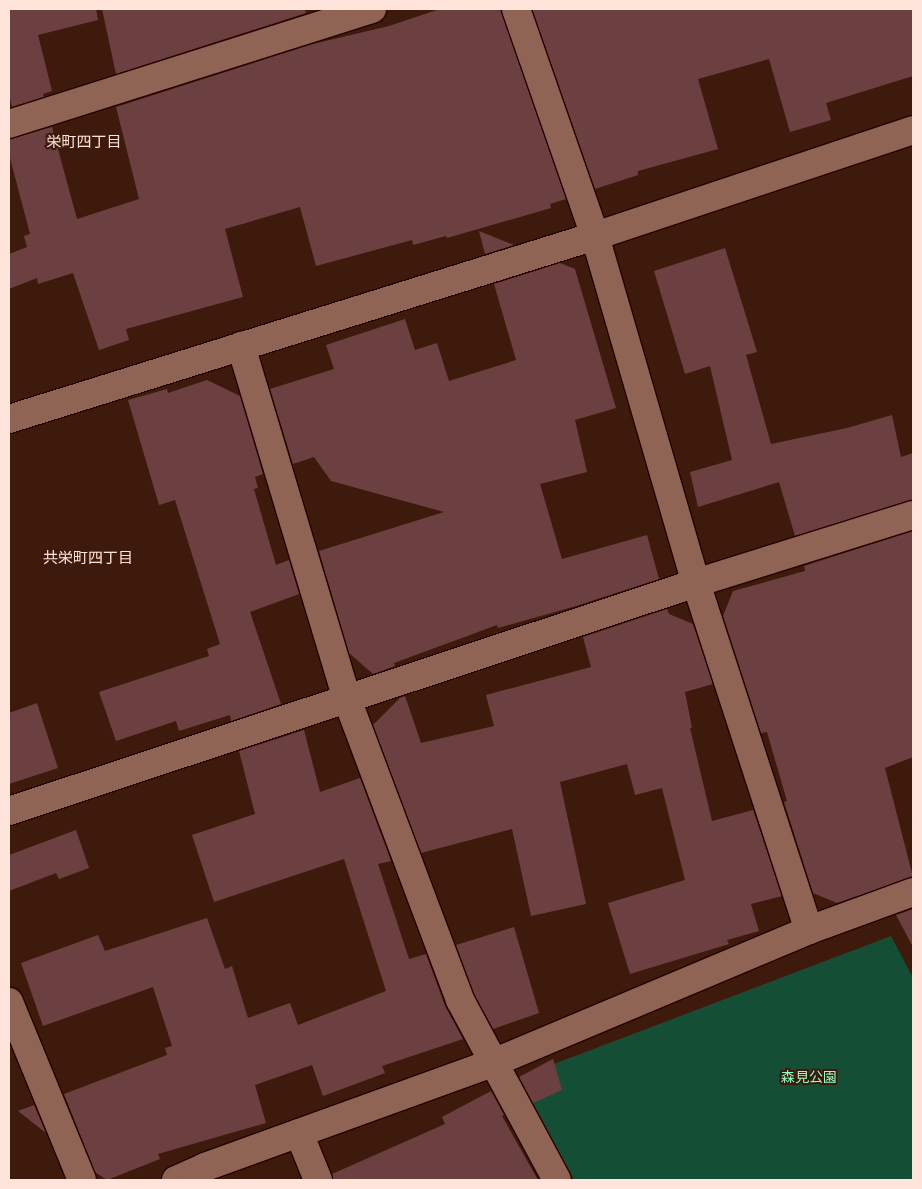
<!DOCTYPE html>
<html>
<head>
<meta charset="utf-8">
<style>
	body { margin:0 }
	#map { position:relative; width:922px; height:1189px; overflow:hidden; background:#3e1a0c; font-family:Jost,"Noto Sans JP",sans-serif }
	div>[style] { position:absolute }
	.green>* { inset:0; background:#144f35 }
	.building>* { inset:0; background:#6c4040 }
	.roads { filter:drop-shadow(1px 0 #230300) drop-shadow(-1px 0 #230300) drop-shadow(0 1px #230300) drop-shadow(0 -1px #230300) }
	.minor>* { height:28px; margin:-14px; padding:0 14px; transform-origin:14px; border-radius:14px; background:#8f6454 }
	span { translate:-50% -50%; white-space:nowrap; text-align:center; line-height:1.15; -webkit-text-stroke:4px #3e1a0c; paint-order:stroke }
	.park-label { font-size:14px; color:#91fec7 }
	.neighbourhood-label { font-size:15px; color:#fee4db }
	.frame { position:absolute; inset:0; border:10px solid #fee4db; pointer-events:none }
</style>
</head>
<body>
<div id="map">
	<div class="green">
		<div style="clip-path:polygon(891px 936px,913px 978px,913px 1180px,574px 1180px,522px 1086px,525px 1075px)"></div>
	</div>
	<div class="building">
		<div style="clip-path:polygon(9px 9px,96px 9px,98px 20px,38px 35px,52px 91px,43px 94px,44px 97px,12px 107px,9px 95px)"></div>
		<div style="clip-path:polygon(102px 9px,305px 9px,306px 13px,116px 74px)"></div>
		<div style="clip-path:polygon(440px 9px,501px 9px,566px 199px,550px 204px,551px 208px,447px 238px,446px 236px,413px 245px,412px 240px,316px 266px,300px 207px,225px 229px,243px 297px,126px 329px,129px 340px,99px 350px,73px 273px,38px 284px,37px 278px,9px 289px,9px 254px,27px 247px,24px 236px,30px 234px,9px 154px,9px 139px,52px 127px,77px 219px,139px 199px,116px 107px,313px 44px,389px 26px)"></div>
		<div style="clip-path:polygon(532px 9px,913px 9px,913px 76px,826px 103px,831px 120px,790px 132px,769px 59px,698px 79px,718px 149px,638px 171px,638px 175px,595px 189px)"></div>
		<div style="clip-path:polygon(479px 231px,514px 245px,485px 254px)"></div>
		<div style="clip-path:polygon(725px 248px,757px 352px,746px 355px,771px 444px,847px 428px,892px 415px,901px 457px,913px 453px,913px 500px,795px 536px,779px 482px,698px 507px,690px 472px,732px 460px,710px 366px,685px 374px,654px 271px)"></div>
		<div style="clip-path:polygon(560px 263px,575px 269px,616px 408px,575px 420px,587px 472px,540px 484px,562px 559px,647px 535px,659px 579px,576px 606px,498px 628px,497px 625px,394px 663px,395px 666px,373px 674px,349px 653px,319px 551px,444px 512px,331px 481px,314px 457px,293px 464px,270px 389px,334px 369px,326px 345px,405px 319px,415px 350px,437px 343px,449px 381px,516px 360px,494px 284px)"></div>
		<div style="clip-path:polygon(207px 380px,240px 396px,263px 474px,255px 477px,258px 488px,254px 489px,276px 565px,289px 560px,299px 594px,250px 612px,281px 704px,231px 721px,230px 715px,179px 731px,176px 721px,116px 741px,99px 692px,209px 656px,207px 649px,220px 644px,175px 500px,159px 505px,128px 400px,167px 389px,168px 393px)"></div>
		<div style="clip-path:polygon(913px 531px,913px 757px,885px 768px,913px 877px,837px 903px,813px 893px,784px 802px,787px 801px,767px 732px,761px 733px,723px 616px,733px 591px,805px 571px,804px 566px)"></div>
		<div style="clip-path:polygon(667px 609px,669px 614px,693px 624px,713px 684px,685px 692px,692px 728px,690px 728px,712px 821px,753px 810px,782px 896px,751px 904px,759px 931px,727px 940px,729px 944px,630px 974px,608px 903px,685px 880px,662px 788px,635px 795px,627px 764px,560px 782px,586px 904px,531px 916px,512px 829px,421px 853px,373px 725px,400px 698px,405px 696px,421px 743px,494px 726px,486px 695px,591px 667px,583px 637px)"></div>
		<div style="clip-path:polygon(37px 703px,58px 768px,9px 784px,9px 713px)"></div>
		<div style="clip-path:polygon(304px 730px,320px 792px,360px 778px,391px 861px,378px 864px,409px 959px,426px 954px,445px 1006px,463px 1039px,382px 1066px,385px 1073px,323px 1096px,312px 1065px,255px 1085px,266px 1123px,158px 1154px,160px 1159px,107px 1180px,95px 1172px,64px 1094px,167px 1055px,165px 1048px,172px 1046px,153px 987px,43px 1026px,21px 963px,98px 935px,105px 951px,207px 918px,225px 969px,232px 966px,248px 1018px,290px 1003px,298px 1025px,386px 991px,344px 859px,214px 902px,192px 835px,255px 814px,239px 751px)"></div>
		<div style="clip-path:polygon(76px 830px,89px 868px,59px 879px,56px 873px,9px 891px,9px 855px)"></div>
		<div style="clip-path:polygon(913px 909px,913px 947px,896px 915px)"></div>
		<div style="clip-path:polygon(514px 927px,539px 1013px,493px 1029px,474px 994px,456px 945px)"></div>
		<div style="clip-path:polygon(553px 1059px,562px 1090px,533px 1103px,519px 1077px)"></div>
		<div style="clip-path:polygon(491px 1091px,504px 1115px,502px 1116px,538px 1180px,333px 1180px,332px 1174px,445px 1124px,442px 1117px)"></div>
		<div style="clip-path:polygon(34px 1105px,46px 1133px,18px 1111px)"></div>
	</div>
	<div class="roads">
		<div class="minor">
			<div style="left:516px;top:9px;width:240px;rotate:70.8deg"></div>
			<div style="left:595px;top:236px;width:361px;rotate:73.8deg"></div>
			<div style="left:696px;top:583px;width:365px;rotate:72deg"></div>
			<div style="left:9px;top:124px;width:381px;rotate:-17.6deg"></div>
			<div style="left:241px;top:346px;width:369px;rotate:73.3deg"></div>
			<div style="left:347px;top:699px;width:322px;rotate:69.4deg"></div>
			<div style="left:460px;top:1000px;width:204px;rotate:61.7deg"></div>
			<div style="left:9px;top:419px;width:614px;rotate:-17.34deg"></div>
			<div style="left:595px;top:236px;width:335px;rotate:-18.4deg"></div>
			<div style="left:9px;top:811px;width:724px;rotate:-18.36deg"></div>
			<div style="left:696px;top:583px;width:227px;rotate:-17.4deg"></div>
			<div style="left:9px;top:1002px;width:192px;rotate:67.7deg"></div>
			<div style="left:299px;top:1133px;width:51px;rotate:68deg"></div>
			<div style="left:176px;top:1180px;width:32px;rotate:-24deg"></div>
			<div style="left:205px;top:1167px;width:306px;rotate:-19.9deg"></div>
			<div style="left:493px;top:1063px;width:343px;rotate:-22.8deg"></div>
			<div style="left:809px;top:930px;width:111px;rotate:-20.1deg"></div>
		</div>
	</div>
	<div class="park-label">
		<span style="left:809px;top:1077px">森見公園</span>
	</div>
	<div class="neighbourhood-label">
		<span style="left:84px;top:143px">栄町四丁目</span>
		<span style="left:88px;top:559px">共栄町四丁目</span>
	</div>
	<div class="frame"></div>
</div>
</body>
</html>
